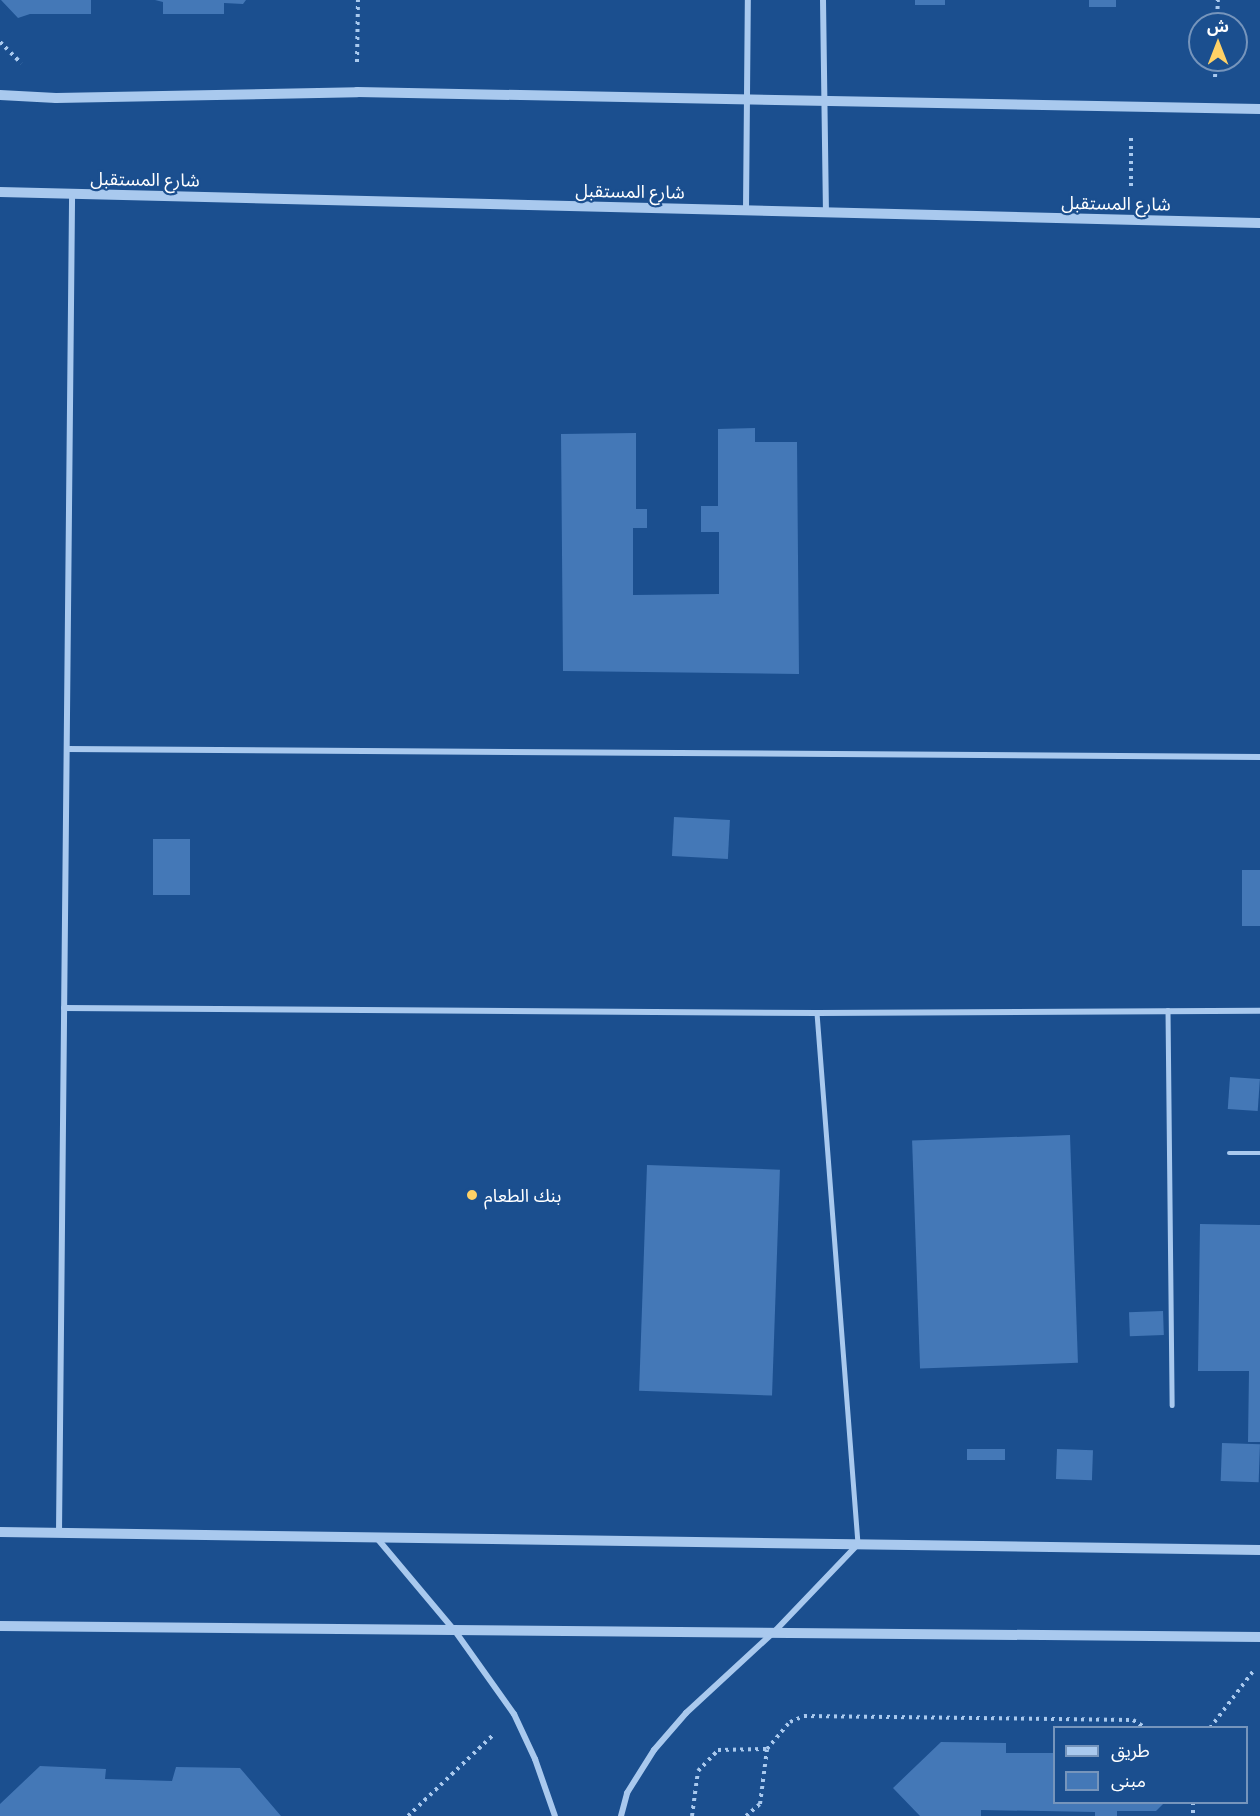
<!DOCTYPE html>
<html>
<head>
<meta charset="utf-8">
<style>
	body { margin:0 }
	#map { position:relative; width:1260px; height:1816px; overflow:hidden; background:#1b4f8f; font-family:"Open Sans","Noto Sans Arabic",sans-serif }
	div>[style] { position:absolute }
	.building>* { inset:0; background:#4478b7; transform-origin:0 0 }
	.path>* { height:4px; margin-top:-2px; transform-origin:0; background:repeating-linear-gradient(90deg,#a9c9ee 0 3px,transparent 0 7.5px) }
	.service>* { height:4.5px; margin:-2.25px; padding:0 2.25px; transform-origin:2.25px; border-radius:2.25px; background:#a9c9ee }
	.minor>* { height:6px; margin:-3px; padding:0 3px; transform-origin:3px; border-radius:3px; background:#a9c9ee }
	.tertiary>* { height:10px; margin:-5px; padding:0 5px; transform-origin:5px; border-radius:5px; background:#a9c9ee }
	.dots>* { width:16px; height:16px; translate:-50% -50%; box-sizing:border-box; border:3px solid #1b4f8f; border-radius:50% }
	span { translate:-50% -50%; white-space:nowrap; text-align:center; line-height:1.15; -webkit-text-stroke:4.5px #1b4f8f; paint-order:stroke }
	.street-label { font-size:18px; color:#fff }
	.poi-label { font-size:18px; color:#fff }
	.left { translate:0 -50%; text-align:left }
	.legend { position:absolute; left:1053px; top:1726px; width:195px; height:78px; box-sizing:border-box; background:#1b4f8f; border:2px solid #7695bc; margin:0; padding:8px 10px; list-style:none; font-size:18px; color:#fff }
	.legend li { display:flex; align-items:center; gap:12px; height:30px }
	.legend b { width:30px; border:2px solid #7695bc }
	.north { position:absolute; left:1188px; top:12px; width:60px; height:60px; box-sizing:border-box; background:#1b4f8f; border:2px solid #7695bc; border-radius:50%; rotate:0deg; font-size:16px; font-weight:700; line-height:24px; text-align:center; color:#fff }
	.north::after { content:''; display:block; margin:auto; width:21px; height:27px; background:#ffd166; clip-path:polygon(50% 0,100% 100%,50% 72%,0 100%) }
</style>
</head>
<body>
<div id="map">
	<div class="building">
		<div style="clip-path:polygon(1px 0,91px 0,91px 14px,30px 14px,18px 18px)"></div>
		<div style="clip-path:polygon(155px 0,246px 0,243px 4px,224px 3px,224px 14px,163px 14px,163px 2px)"></div>
		<div style="left:915px;top:0;width:30px;height:5px"></div>
		<div style="left:1089px;top:0;width:27px;height:7px"></div>
		<div style="clip-path:polygon(755px 428px,755px 442px,797px 442px,799px 674px,563px 671px,561px 434px,636px 433px,636px 509px,647px 509px,647px 528px,633px 528px,633px 595px,719px 594px,719px 532px,701px 532px,701px 506px,718px 506px,718px 429px)"></div>
		<div style="left:674px;top:817px;width:56px;height:39px;rotate:3deg"></div>
		<div style="left:153px;top:839px;width:37px;height:56px"></div>
		<div style="left:1242px;top:870px;width:18px;height:56px"></div>
		<div style="left:1230px;top:1077px;width:30px;height:32px;rotate:4deg"></div>
		<div style="left:1070px;top:1135px;width:228px;height:158px;rotate:88deg"></div>
		<div style="left:647px;top:1165px;width:133px;height:226px;rotate:2deg"></div>
		<div style="clip-path:polygon(1200px 1224px,1260px 1225px,1260px 1442px,1248px 1442px,1249px 1371px,1198px 1371px)"></div>
		<div style="left:1163px;top:1311px;width:24px;height:34px;rotate:88deg"></div>
		<div style="left:1222px;top:1443px;width:38px;height:38px;rotate:2deg"></div>
		<div style="left:967px;top:1449px;width:38px;height:11px"></div>
		<div style="left:1057px;top:1449px;width:36px;height:30px;rotate:2deg"></div>
		<div style="clip-path:polygon(941px 1742px,1006px 1743px,1006px 1753px,1054px 1753px,1054px 1802px,1165px 1802px,1156px 1811px,1117px 1811px,1117px 1816px,1095px 1816px,1095px 1812px,981px 1810px,981px 1816px,920px 1816px,893px 1788px)"></div>
		<div style="clip-path:polygon(40px 1766px,106px 1769px,105px 1779px,172px 1781px,176px 1767px,240px 1768px,281px 1816px,0 1816px,0 1804px)"></div>
	</div>
	<div class="path">
		<div style="left:1217px;top:24px;width:24px;rotate:-88deg"></div>
		<div style="left:0;top:42px;width:30px;rotate:45deg"></div>
		<div style="left:357px;top:62px;width:62px;rotate:-89.1deg"></div>
		<div style="left:1215px;top:77px;width:17px;rotate:-87deg"></div>
		<div style="left:1131px;top:138px;width:50px;rotate:90deg"></div>
		<div style="left:1210px;top:1728px;width:73px;rotate:-52.8deg"></div>
		<div style="left:1193px;top:1802px;width:14px;rotate:90deg"></div>
		<div style="left:408px;top:1816px;width:116px;rotate:-43.6deg"></div>
		<div style="left:692px;top:1816px;width:45px;rotate:-82.4deg"></div>
		<div style="left:698px;top:1771px;width:29px;rotate:-46deg"></div>
		<div style="left:718px;top:1750px;width:49px;rotate:-1.2deg"></div>
		<div style="left:767px;top:1749px;width:35px;rotate:-50deg"></div>
		<div style="left:790px;top:1722px;width:15px;rotate:-23deg"></div>
		<div style="left:804px;top:1716px;width:329px;rotate:0.7deg"></div>
		<div style="left:1133px;top:1720px;width:15px;rotate:32deg"></div>
		<div style="left:746px;top:1816px;width:18px;rotate:-41deg"></div>
		<div style="left:760px;top:1804px;width:55px;rotate:-82.7deg"></div>
	</div>
	<div class="service">
		<div style="left:1168px;top:1010px;width:395px;rotate:89.4deg"></div>
		<div style="left:817px;top:1013px;width:532px;rotate:85.58deg"></div>
		<div style="left:1229px;top:1153px;width:31px"></div>
	</div>
	<div class="minor">
		<div style="left:823px;top:0;width:213px;rotate:89.2deg"></div>
		<div style="left:746px;top:210px;width:210px;rotate:-89.5deg"></div>
		<div style="left:67px;top:749px;width:1193px;rotate:0.38deg"></div>
		<div style="left:64px;top:1008px;width:753px;rotate:0.38deg"></div>
		<div style="left:817px;top:1013px;width:443px;rotate:-0.3deg"></div>
		<div style="left:59px;top:1533px;width:1339px;rotate:-89.44deg"></div>
		<div style="left:376px;top:1537px;width:123px;rotate:50deg"></div>
		<div style="left:455px;top:1631px;width:102px;rotate:54.6deg"></div>
		<div style="left:514px;top:1714px;width:50px;rotate:65deg"></div>
		<div style="left:535px;top:1759px;width:60px;rotate:70.7deg"></div>
		<div style="left:621px;top:1816px;width:24px;rotate:-75deg"></div>
		<div style="left:627px;top:1793px;width:51px;rotate:-57.9deg"></div>
		<div style="left:654px;top:1750px;width:49px;rotate:-49.1deg"></div>
		<div style="left:686px;top:1713px;width:121px;rotate:-42.7deg"></div>
		<div style="left:775px;top:1631px;width:120px;rotate:-46.3deg"></div>
	</div>
	<div class="tertiary">
		<div style="left:0;top:95px;width:56px;rotate:3.1deg"></div>
		<div style="left:56px;top:98px;width:301px;rotate:-1.1deg"></div>
		<div style="left:357px;top:92px;width:903px;rotate:1.08deg"></div>
		<div style="left:0;top:192px;width:1260px;rotate:1.41deg"></div>
		<div style="left:0;top:1532px;width:1260px;rotate:0.82deg"></div>
		<div style="left:0;top:1626px;width:1260px;rotate:0.5deg"></div>
	</div>
	<div class="dots">
		<div style="left:472px;top:1195px;background:#ffd166"></div>
	</div>
	<div class="street-label">
		<span style="left:145px;top:179px;rotate:1deg">شارع المستقبل</span>
		<span style="left:630px;top:191px;rotate:1deg">شارع المستقبل</span>
		<span style="left:1116px;top:203px;rotate:1deg">شارع المستقبل</span>
	</div>
	<div class="poi-label">
		<span class="left" style="left:484px;top:1195px">بنك الطعام</span>
	</div>
	<ul class="legend">
	<li><b style="height:8px;background:#a9c9ee"></b>طريق</li>
	<li><b style="height:16px;background:#4478b7"></b>مبنى</li>
	</ul>
	<div class="north">ش</div>
</div>
</body>
</html>
